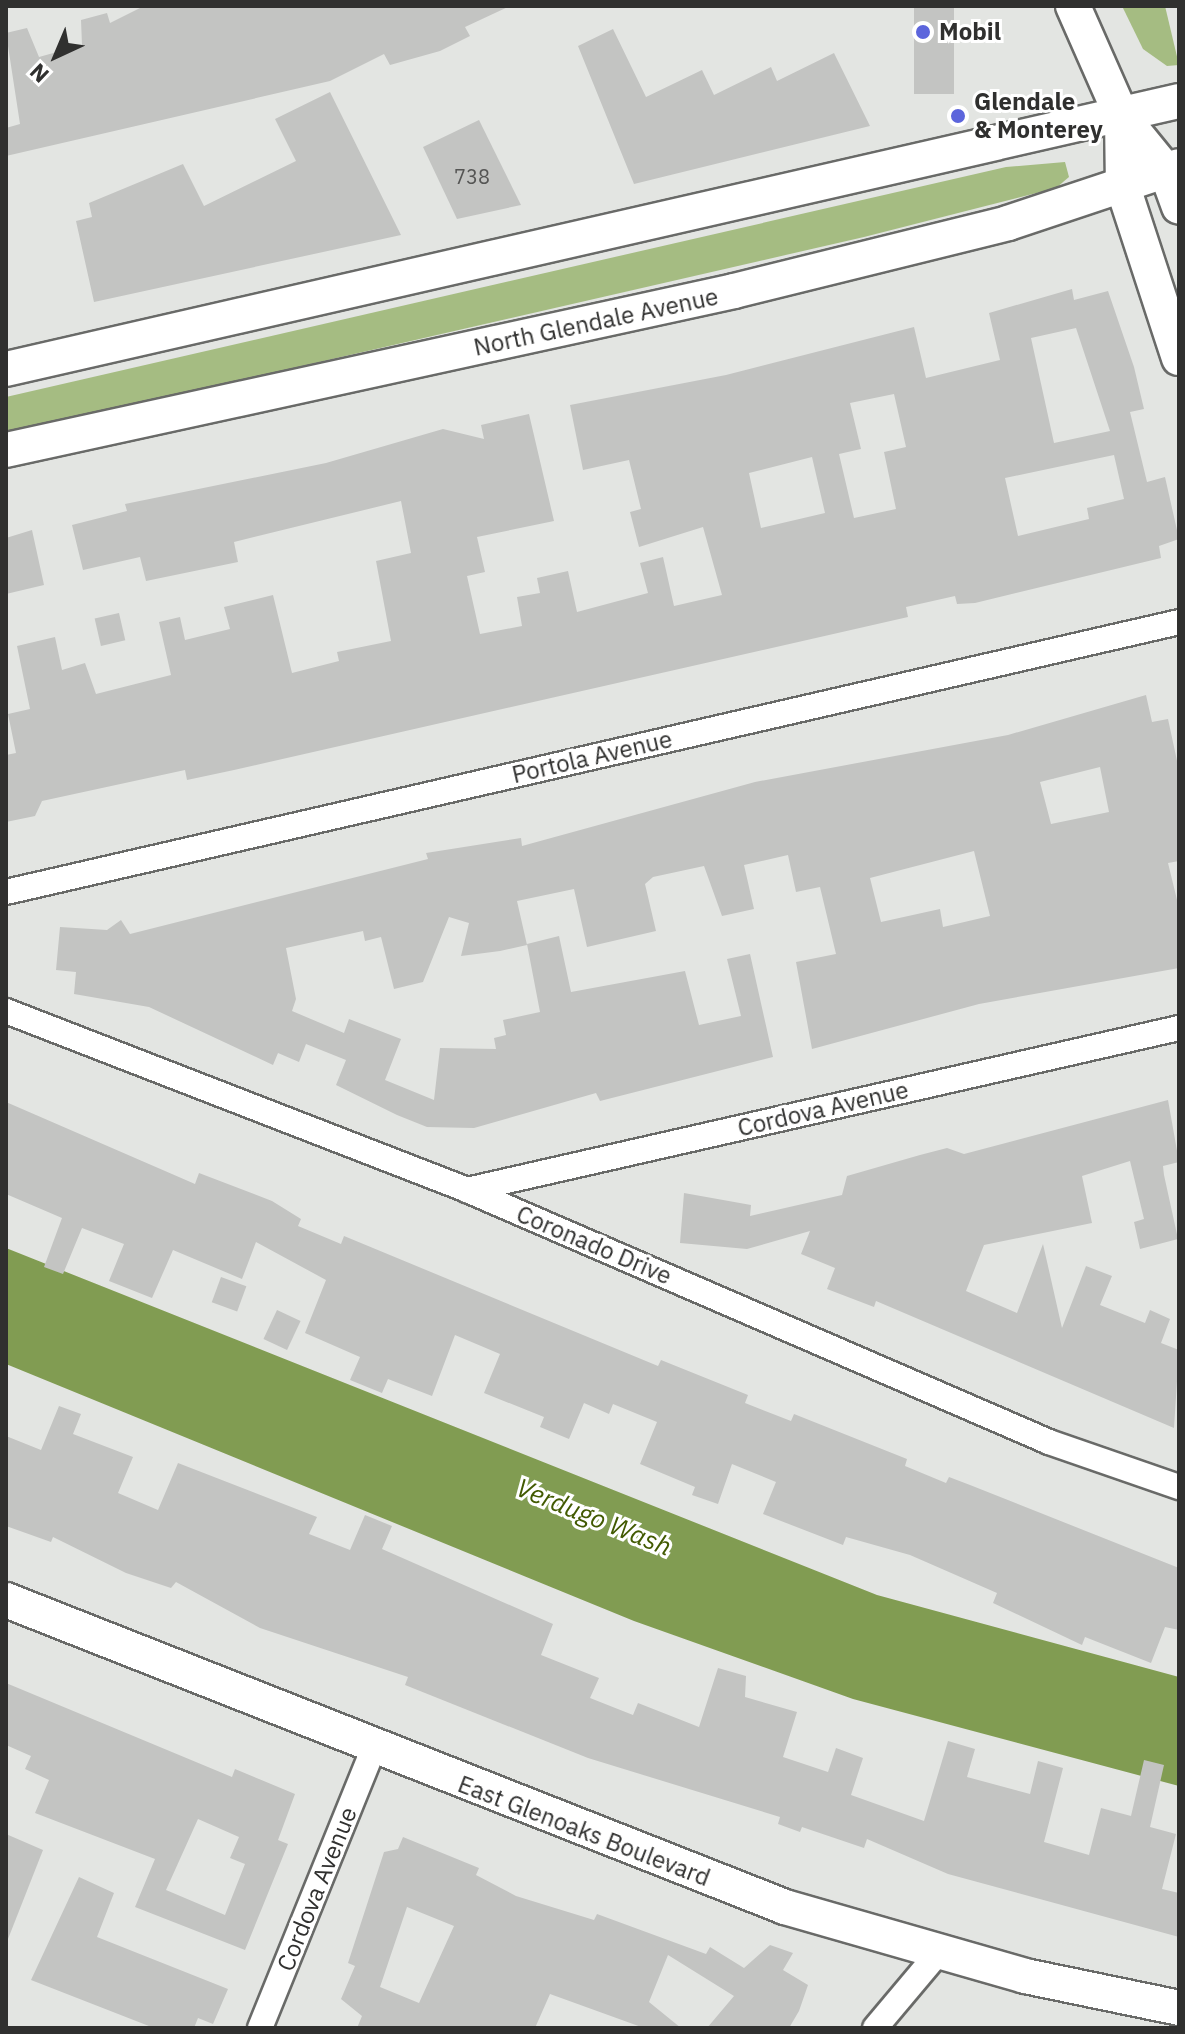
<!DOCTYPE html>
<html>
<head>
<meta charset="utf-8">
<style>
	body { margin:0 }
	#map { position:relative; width:1185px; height:2034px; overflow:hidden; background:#e3e5e2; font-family:"IBM Plex Sans",sans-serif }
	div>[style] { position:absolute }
	.green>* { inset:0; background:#a5bc82 }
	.water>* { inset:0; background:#819c52 }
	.building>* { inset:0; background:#c3c4c2; transform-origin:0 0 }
	.roads { filter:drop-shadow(2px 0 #696a68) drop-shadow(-2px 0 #696a68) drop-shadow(0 2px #696a68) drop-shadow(0 -2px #696a68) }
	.street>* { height:24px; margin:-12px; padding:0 12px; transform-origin:12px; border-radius:12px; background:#fff }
	.secondary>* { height:34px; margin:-17px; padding:0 17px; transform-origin:17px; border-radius:17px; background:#fff }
	.dots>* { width:22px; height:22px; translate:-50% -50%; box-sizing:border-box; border:4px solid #fff; border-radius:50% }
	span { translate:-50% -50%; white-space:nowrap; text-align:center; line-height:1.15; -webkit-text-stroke:6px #fff; paint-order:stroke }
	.number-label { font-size:20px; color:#555554 }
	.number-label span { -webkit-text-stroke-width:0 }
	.poi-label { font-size:24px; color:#30302f; font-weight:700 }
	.left { translate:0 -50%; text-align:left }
	.street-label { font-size:24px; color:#30302f }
	.water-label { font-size:26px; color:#425a02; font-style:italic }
	.frame { position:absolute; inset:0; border:8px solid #30302f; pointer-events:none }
	.north { position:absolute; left:16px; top:16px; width:80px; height:80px; -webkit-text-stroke:6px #fff; paint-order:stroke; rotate:224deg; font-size:22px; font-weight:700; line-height:32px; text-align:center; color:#30302f }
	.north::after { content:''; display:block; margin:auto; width:28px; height:36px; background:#30302f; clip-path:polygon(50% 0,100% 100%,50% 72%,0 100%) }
</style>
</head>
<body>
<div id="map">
	<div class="green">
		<div style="clip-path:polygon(1122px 6px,1165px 6px,1179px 65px,1167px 66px,1143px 49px)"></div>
		<div style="clip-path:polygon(1065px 162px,1069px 177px,1056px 188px,864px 237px,6px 434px,6px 397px,1006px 167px)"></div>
	</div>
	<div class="water">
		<div style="clip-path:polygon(6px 1248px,877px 1595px,1179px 1677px,1179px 1786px,853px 1699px,634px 1621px,6px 1364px)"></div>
	</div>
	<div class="building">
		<div style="clip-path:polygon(144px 6px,510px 6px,465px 27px,470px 36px,440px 51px,390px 65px,384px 54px,330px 81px,6px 156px,6px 128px,20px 124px,6px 33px,27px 28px,39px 57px,82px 45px,81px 20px,107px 13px,110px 23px)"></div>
		<div style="left:914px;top:6px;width:40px;height:88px"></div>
		<div style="clip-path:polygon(613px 29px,646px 97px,702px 70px,714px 95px,771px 67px,777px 81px,834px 53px,870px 126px,634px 184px,578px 46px)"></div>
		<div style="clip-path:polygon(330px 92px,401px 235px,94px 302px,76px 221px,92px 217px,89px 203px,183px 164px,204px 206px,296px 161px,275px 119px)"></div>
		<div style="clip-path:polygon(479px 120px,521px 205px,457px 219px,423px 147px)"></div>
		<div style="clip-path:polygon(evenodd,1072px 289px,1074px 300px,1108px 291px,1134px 367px,1144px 409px,1130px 412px,1147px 482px,1165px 477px,1179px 539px,1159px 546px,1161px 558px,975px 603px,957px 604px,955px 596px,906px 607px,908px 617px,234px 770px,187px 780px,185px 770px,42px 801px,35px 816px,6px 822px,6px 755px,16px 753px,8px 714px,30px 709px,17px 646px,55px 637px,62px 670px,85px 663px,96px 694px,171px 675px,159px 622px,180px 617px,185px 640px,230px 629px,224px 607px,273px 595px,292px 673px,339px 661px,337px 652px,391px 641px,376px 561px,411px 553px,401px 501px,234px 542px,238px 562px,146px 581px,140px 557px,83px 570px,72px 525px,127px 511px,125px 504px,326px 463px,443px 429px,484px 439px,481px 425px,529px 414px,554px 521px,477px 537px,485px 572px,467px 576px,480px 634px,522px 626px,517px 597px,540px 593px,537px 578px,568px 571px,577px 612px,648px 593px,640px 563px,663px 557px,674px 606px,722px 595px,703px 527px,639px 547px,630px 512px,641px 509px,629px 460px,583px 470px,570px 405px,726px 375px,914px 327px,926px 378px,1000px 360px,989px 313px,1072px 289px,1076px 328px,1110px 431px,1054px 443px,1031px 338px,1076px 328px,1072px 289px,894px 394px,906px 447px,884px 452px,896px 509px,854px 518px,839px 454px,861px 449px,850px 403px,894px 394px,1072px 289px,1114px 455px,1124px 499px,1087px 508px,1089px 519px,1018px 536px,1005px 478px,1114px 455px,1072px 289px,812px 457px,825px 513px,761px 528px,749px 473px,812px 457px)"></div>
		<div style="clip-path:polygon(32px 530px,44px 585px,6px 594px,6px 538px)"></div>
		<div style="left:119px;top:613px;width:28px;height:25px;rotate:77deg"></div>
		<div style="clip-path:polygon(evenodd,1146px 695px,1152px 722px,1168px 719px,1179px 770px,1179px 861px,1168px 863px,1179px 908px,1179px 968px,979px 1004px,812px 1049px,796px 962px,836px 954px,820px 887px,796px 892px,788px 855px,744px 865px,754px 909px,722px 916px,704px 866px,653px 877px,645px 884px,656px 931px,587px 947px,574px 889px,517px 901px,527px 945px,500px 951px,461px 956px,469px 923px,449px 917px,423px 982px,394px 989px,381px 937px,365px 941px,363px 931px,286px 948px,296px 999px,292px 1011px,344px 1033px,349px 1019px,401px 1039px,385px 1080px,434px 1100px,440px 1048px,496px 1049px,494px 1038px,506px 1035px,503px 1020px,540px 1012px,527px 944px,559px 936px,571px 992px,685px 971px,699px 1025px,741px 1016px,727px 959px,750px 954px,773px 1057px,600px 1101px,596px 1093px,474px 1128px,427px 1127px,397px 1115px,336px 1085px,346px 1060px,306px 1044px,299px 1062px,278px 1053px,273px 1065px,149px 1007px,74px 994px,76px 972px,56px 970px,60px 927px,107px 930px,121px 920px,130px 934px,428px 859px,426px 853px,521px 838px,522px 846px,755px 782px,1008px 735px,1146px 695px,1100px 767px,1109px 812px,1051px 824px,1040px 782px,1100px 767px,1146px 695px,974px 851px,990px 916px,943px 927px,940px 909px,881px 922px,870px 878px,974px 851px)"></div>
		<div style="clip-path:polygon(1168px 1100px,1179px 1162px,1163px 1166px,1164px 1175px,1178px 1239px,1140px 1249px,1134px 1222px,1144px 1219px,1130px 1161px,1082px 1176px,1092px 1223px,984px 1245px,966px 1291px,1017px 1313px,1043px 1244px,1062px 1328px,1086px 1266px,1112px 1276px,1100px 1305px,1145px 1323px,1150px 1310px,1170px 1319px,1161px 1343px,1179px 1350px,1174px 1428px,876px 1301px,874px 1307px,827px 1289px,835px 1268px,801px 1254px,810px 1231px,747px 1249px,680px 1243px,684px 1193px,751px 1205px,750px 1216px,842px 1195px,847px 1176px,920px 1155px,947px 1148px,964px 1154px)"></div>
		<div style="clip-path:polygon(6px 1102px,195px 1184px,199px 1173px,272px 1201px,301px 1219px,298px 1226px,341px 1244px,344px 1236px,658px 1366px,661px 1360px,748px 1395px,745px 1403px,791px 1421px,794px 1414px,907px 1459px,905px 1466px,946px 1483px,949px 1477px,970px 1485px,1179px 1568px,1179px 1630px,1165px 1627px,1151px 1663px,1085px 1637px,1082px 1645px,993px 1603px,997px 1593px,910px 1555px,846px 1537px,843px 1545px,763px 1514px,776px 1482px,732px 1464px,718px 1504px,692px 1495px,695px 1487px,640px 1464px,657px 1422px,613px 1404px,609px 1414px,584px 1403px,569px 1439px,540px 1427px,544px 1417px,484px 1393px,500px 1354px,455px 1335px,432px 1396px,388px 1379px,382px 1393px,350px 1380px,360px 1357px,305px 1333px,326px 1280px,256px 1242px,242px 1279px,173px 1250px,152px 1298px,109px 1281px,124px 1244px,82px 1228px,63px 1274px,44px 1267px,62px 1218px,6px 1194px)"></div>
		<div style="left:221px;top:1277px;width:27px;height:27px;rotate:20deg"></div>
		<div style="left:277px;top:1310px;width:26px;height:32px;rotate:25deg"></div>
		<div style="clip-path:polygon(59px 1406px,81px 1414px,73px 1434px,133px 1457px,118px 1493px,158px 1510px,178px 1463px,317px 1517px,309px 1534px,350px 1550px,365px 1515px,392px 1526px,382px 1549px,553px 1624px,541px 1655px,599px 1678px,590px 1698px,633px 1715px,638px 1703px,699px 1727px,718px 1668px,746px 1676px,745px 1697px,797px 1712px,783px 1757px,828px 1772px,836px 1748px,863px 1758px,851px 1795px,924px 1821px,948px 1741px,975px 1749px,967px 1777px,1030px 1794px,1038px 1761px,1063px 1768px,1044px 1842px,1089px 1855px,1101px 1808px,1131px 1816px,1144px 1760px,1164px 1765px,1150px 1827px,1176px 1834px,1162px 1889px,1179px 1893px,1179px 1937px,948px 1874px,867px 1839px,864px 1848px,802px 1827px,800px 1832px,778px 1824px,780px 1817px,588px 1758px,405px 1685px,408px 1677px,260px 1628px,176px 1582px,171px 1588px,126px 1573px,53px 1537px,51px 1542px,6px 1526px,6px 1436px,41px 1450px)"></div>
		<div style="clip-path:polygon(evenodd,6px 1683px,232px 1777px,235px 1769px,295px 1794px,278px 1840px,288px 1844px,245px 1950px,135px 1907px,155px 1859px,35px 1813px,49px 1780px,25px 1769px,31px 1756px,6px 1745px,6px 1683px,198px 1819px,239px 1837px,230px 1858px,245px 1864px,225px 1915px,166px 1890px,198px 1819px)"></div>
		<div style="clip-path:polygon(6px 1834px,43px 1850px,8px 1939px,6px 1939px)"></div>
		<div style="clip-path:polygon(evenodd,403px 1837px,479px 1868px,476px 1875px,516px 1896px,594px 1920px,597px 1914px,706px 1954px,710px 1947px,744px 1968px,770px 1945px,793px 1953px,783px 1970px,808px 1985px,799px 2011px,789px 2028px,707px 2028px,734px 1996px,668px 1955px,649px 2002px,681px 2028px,644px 2028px,550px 1994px,535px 2028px,357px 2028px,362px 2016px,341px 1999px,355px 1966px,348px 1963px,384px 1852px,398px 1849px,403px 1837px,407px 1907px,454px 1926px,419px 2003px,380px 1987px,407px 1907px)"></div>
		<div style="clip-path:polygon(79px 1877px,114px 1893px,97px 1937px,228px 1989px,213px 2024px,198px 2018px,194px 2028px,154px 2028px,31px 1980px)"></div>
	</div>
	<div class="roads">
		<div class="street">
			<div style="left:6px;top:892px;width:1204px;rotate:-12.96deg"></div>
			<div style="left:6px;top:1011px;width:495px;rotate:21.2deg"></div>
			<div style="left:467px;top:1190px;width:634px;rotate:23.41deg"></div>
			<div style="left:1049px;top:1442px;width:138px;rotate:19.1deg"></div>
			<div style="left:467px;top:1190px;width:730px;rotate:-12.82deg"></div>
			<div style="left:260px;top:2028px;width:300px;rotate:-67.9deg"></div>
			<div style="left:875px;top:2028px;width:99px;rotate:-49.9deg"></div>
		</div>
		<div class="secondary">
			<div style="left:1073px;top:6px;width:121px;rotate:66.2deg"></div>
			<div style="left:1122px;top:117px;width:70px;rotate:89.2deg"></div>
			<div style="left:1123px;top:187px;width:180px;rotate:71.9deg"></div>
			<div style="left:1122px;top:117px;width:70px;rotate:50.8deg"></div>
			<div style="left:1166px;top:171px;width:38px;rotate:70deg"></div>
			<div style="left:6px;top:369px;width:1203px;rotate:-12.87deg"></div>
			<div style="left:6px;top:450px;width:745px;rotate:-12.32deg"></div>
			<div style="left:734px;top:291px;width:282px;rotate:-13.9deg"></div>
			<div style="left:1008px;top:223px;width:180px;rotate:-18.4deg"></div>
			<div style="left:6px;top:1600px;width:837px;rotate:21.51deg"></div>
			<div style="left:785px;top:1907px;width:250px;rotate:16deg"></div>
			<div style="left:1025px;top:1976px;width:157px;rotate:11.7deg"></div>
		</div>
	</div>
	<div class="dots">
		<div style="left:923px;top:32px;background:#5c65dc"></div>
		<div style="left:958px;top:116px;background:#5c65dc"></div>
	</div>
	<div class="number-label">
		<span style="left:472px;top:176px">738</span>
	</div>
	<div class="poi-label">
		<span class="left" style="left:939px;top:32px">Mobil</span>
		<span class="left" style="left:974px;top:116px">Glendale<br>&amp; Monterey</span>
	</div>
	<div class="street-label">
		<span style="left:596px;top:322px;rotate:-12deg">North Glendale Avenue</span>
		<span style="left:592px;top:757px;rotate:-13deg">Portola Avenue</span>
		<span style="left:823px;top:1109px;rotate:-13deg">Cordova Avenue</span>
		<span style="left:594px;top:1245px;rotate:23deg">Coronado Drive</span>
		<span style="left:584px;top:1831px;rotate:21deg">East Glenoaks Boulevard</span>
		<span style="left:317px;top:1889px;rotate:-68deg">Cordova Avenue</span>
	</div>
	<div class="water-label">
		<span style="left:594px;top:1517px;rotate:22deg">Verdugo Wash</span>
	</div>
	<div class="frame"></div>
	<div class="north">N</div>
</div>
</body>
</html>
